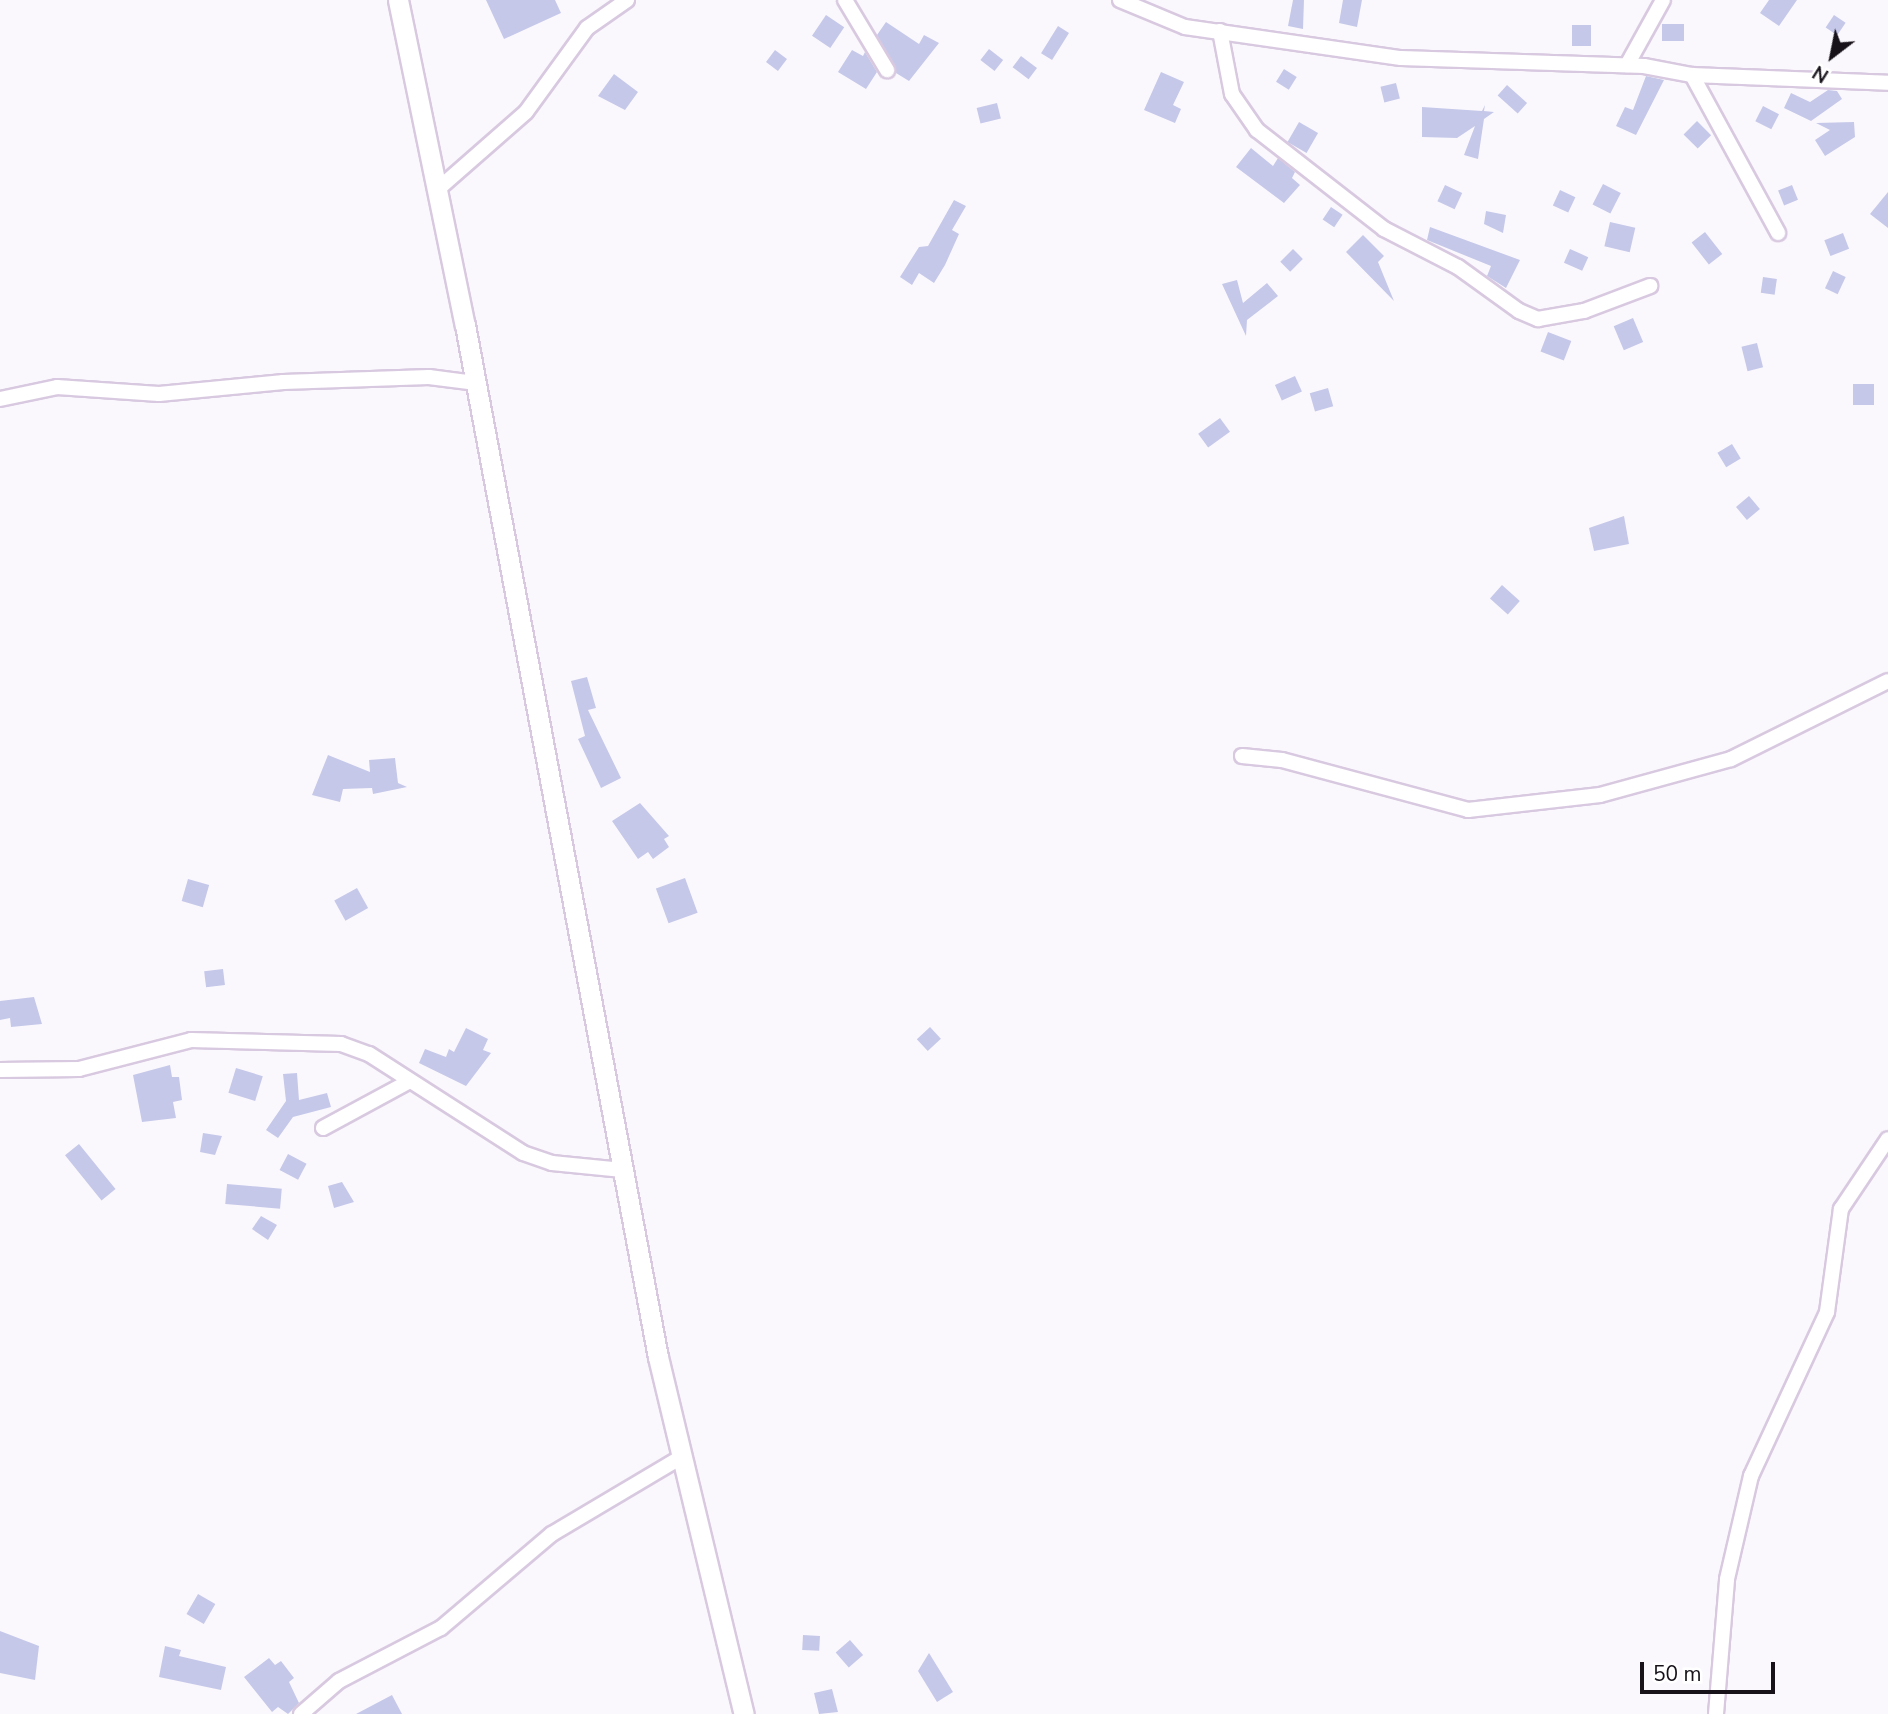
<!DOCTYPE html>
<html>
<head>
<meta charset="utf-8">
<style>
	body { margin:0 }
	#map { position:relative; width:1888px; height:1714px; overflow:hidden; background:#fbf8fd; font-family:"Nunito Sans",sans-serif }
	div>[style] { position:absolute }
	.building>* { inset:0; background:#c5c8e9; transform-origin:0 0 }
	.roads { filter:drop-shadow(2px 0 #d8c9e0) drop-shadow(-2px 0 #d8c9e0) drop-shadow(0 2px #d8c9e0) drop-shadow(0 -2px #d8c9e0) }
	.minor>* { height:14px; margin:-7px; padding:0 7px; transform-origin:7px; border-radius:7px; background:#fff }
	.secondary>* { height:19px; margin:-9.5px; padding:0 9.5px; transform-origin:9.5px; border-radius:9.5px; background:#fff }
	span { translate:-50% -50%; white-space:nowrap; text-align:center; line-height:1.15; -webkit-text-stroke:5px #fff; paint-order:stroke }
	.north { position:absolute; left:1797px; top:21px; width:70px; height:70px; -webkit-text-stroke:5px #fff; paint-order:stroke; rotate:212deg; font-size:19px; font-weight:700; line-height:28px; text-align:center; color:#17121a }
	.north::after { content:''; display:block; margin:auto; width:24px; height:32px; background:#17121a; clip-path:polygon(50% 0,100% 100%,50% 72%,0 100%) }
	.scale { position:absolute; left:1640px; top:1662px; width:135px; height:32px; box-sizing:border-box; border:4px solid #17121a; border-top:0; padding-left:9px; font-size:21px; line-height:24px; white-space:nowrap; color:#17121a; -webkit-text-stroke:5px #fff; paint-order:stroke }
</style>
</head>
<body>
<div id="map">
	<div class="building">
		<div style="clip-path:polygon(486px 0,555px 0,561px 13px,504px 39px)"></div>
		<div style="clip-path:polygon(1293px 0,1304px 0,1303px 29px,1288px 26px)"></div>
		<div style="clip-path:polygon(1343px 0,1362px 0,1357px 27px,1339px 23px)"></div>
		<div style="clip-path:polygon(1769px 0,1797px 0,1779px 26px,1760px 13px)"></div>
		<div style="left:826px;top:15px;width:22px;height:25px;rotate:34deg"></div>
		<div style="left:1834px;top:15px;width:14px;height:15px;rotate:34deg"></div>
		<div style="clip-path:polygon(886px 22px,919px 44px,924px 35px,939px 43px,909px 81px,896px 73px,877px 35px)"></div>
		<div style="left:1662px;top:24px;width:22px;height:17px"></div>
		<div style="left:1572px;top:25px;width:19px;height:21px"></div>
		<div style="left:1058px;top:26px;width:13px;height:32px;rotate:32deg"></div>
		<div style="left:989px;top:49px;width:18px;height:14px;rotate:38deg"></div>
		<div style="left:775px;top:50px;width:15px;height:15px;rotate:37deg"></div>
		<div style="clip-path:polygon(852px 50px,863px 56px,865px 52px,877px 72px,866px 89px,838px 72px)"></div>
		<div style="left:1021px;top:56px;width:20px;height:14px;rotate:37deg"></div>
		<div style="left:1284px;top:69px;width:15px;height:15px;rotate:32deg"></div>
		<div style="clip-path:polygon(1161px 72px,1184px 82px,1173px 105px,1181px 109px,1175px 123px,1144px 110px)"></div>
		<div style="clip-path:polygon(614px 74px,638px 92px,625px 110px,598px 96px)"></div>
		<div style="clip-path:polygon(1646px 76px,1664px 80px,1636px 135px,1616px 126px,1625px 107px,1633px 110px)"></div>
		<div style="left:1396px;top:83px;width:16px;height:16px;rotate:76deg"></div>
		<div style="left:1507px;top:85px;width:27px;height:14px;rotate:42deg"></div>
		<div style="clip-path:polygon(1828px 90px,1837px 91px,1842px 99px,1811px 121px,1784px 108px,1791px 93px,1810px 102px)"></div>
		<div style="left:997px;top:103px;width:16px;height:21px;rotate:76deg"></div>
		<div style="clip-path:polygon(1485px 105px,1484px 111px,1494px 112px,1484px 119px,1478px 159px,1464px 155px,1475px 126px,1457px 138px,1422px 137px,1422px 107px,1482px 111px)"></div>
		<div style="left:1763px;top:106px;width:18px;height:17px;rotate:27deg"></div>
		<div style="left:1697px;top:121px;width:20px;height:19px;rotate:45deg"></div>
		<div style="left:1299px;top:122px;width:22px;height:23px;rotate:30deg"></div>
		<div style="clip-path:polygon(1854px 122px,1855px 137px,1825px 156px,1815px 140px,1830px 130px,1816px 123px)"></div>
		<div style="clip-path:polygon(1251px 148px,1273px 166px,1278px 158px,1295px 172px,1292px 178px,1300px 185px,1284px 203px,1236px 167px)"></div>
		<div style="left:1603px;top:184px;width:20px;height:23px;rotate:27deg"></div>
		<div style="left:1445px;top:185px;width:19px;height:18px;rotate:25deg"></div>
		<div style="left:1792px;top:185px;width:16px;height:15px;rotate:68deg"></div>
		<div style="left:1560px;top:190px;width:17px;height:17px;rotate:25deg"></div>
		<div style="clip-path:polygon(1888px 192px,1888px 228px,1870px 214px)"></div>
		<div style="clip-path:polygon(954px 200px,966px 206px,952px 230px,959px 234px,945px 265px,934px 283px,919px 273px,912px 285px,900px 277px,919px 247px,928px 246px)"></div>
		<div style="left:1331px;top:207px;width:14px;height:15px;rotate:34deg"></div>
		<div style="clip-path:polygon(1486px 211px,1506px 215px,1503px 233px,1484px 224px)"></div>
		<div style="left:1610px;top:222px;width:26px;height:25px;rotate:13deg"></div>
		<div style="clip-path:polygon(1430px 227px,1520px 260px,1506px 288px,1487px 276px,1491px 266px,1427px 240px)"></div>
		<div style="left:1705px;top:232px;width:28px;height:17px;rotate:52deg"></div>
		<div style="left:1843px;top:233px;width:17px;height:20px;rotate:69deg"></div>
		<div style="clip-path:polygon(1363px 235px,1384px 256px,1378px 262px,1394px 301px,1346px 252px)"></div>
		<div style="left:1293px;top:249px;width:14px;height:18px;rotate:45deg"></div>
		<div style="left:1570px;top:249px;width:20px;height:15px;rotate:24deg"></div>
		<div style="left:1833px;top:271px;width:14px;height:19px;rotate:25deg"></div>
		<div style="left:1763px;top:277px;width:14px;height:16px;rotate:8deg"></div>
		<div style="clip-path:polygon(1237px 280px,1243px 303px,1267px 283px,1278px 296px,1247px 320px,1246px 336px,1222px 284px)"></div>
		<div style="left:1633px;top:318px;width:26px;height:21px;rotate:67deg"></div>
		<div style="left:1548px;top:332px;width:25px;height:21px;rotate:21deg"></div>
		<div style="left:1757px;top:343px;width:25px;height:16px;rotate:76deg"></div>
		<div style="left:1295px;top:376px;width:17px;height:22px;rotate:66deg"></div>
		<div style="left:1874px;top:384px;width:21px;height:21px;rotate:90deg"></div>
		<div style="left:1328px;top:388px;width:19px;height:19px;rotate:74deg"></div>
		<div style="left:1220px;top:418px;width:17px;height:27px;rotate:54deg"></div>
		<div style="left:1732px;top:444px;width:17px;height:17px;rotate:59deg"></div>
		<div style="left:1749px;top:496px;width:17px;height:17px;rotate:50deg"></div>
		<div style="clip-path:polygon(1624px 516px,1629px 544px,1594px 551px,1589px 528px)"></div>
		<div style="left:1502px;top:585px;width:24px;height:18px;rotate:42deg"></div>
		<div style="clip-path:polygon(587px 677px,596px 708px,588px 710px,621px 778px,601px 788px,578px 739px,585px 736px,571px 681px)"></div>
		<div style="clip-path:polygon(328px 755px,370px 772px,369px 760px,395px 758px,398px 783px,407px 787px,373px 794px,372px 788px,343px 789px,340px 802px,312px 795px)"></div>
		<div style="clip-path:polygon(640px 803px,669px 836px,664px 839px,669px 847px,653px 859px,648px 852px,638px 859px,612px 821px)"></div>
		<div style="left:685px;top:878px;width:37px;height:31px;rotate:70deg"></div>
		<div style="left:188px;top:879px;width:22px;height:23px;rotate:16deg"></div>
		<div style="left:357px;top:888px;width:23px;height:26px;rotate:61deg"></div>
		<div style="left:223px;top:969px;width:16px;height:19px;rotate:83deg"></div>
		<div style="clip-path:polygon(34px 997px,42px 1024px,11px 1027px,10px 1018px,0 1020px,0 1001px)"></div>
		<div style="left:930px;top:1027px;width:16px;height:18px;rotate:47deg"></div>
		<div style="clip-path:polygon(466px 1028px,488px 1039px,483px 1050px,491px 1053px,466px 1086px,419px 1063px,425px 1049px,446px 1057px,449px 1049px,454px 1052px)"></div>
		<div style="clip-path:polygon(170px 1065px,172px 1077px,179px 1077px,182px 1100px,173px 1102px,176px 1118px,142px 1122px,133px 1075px)"></div>
		<div style="left:236px;top:1068px;width:28px;height:26px;rotate:17deg"></div>
		<div style="clip-path:polygon(297px 1073px,299px 1100px,327px 1093px,331px 1107px,293px 1117px,278px 1138px,266px 1130px,286px 1101px,283px 1074px)"></div>
		<div style="clip-path:polygon(203px 1133px,222px 1136px,215px 1155px,200px 1152px)"></div>
		<div style="left:79px;top:1144px;width:58px;height:18px;rotate:51deg"></div>
		<div style="left:288px;top:1154px;width:21px;height:18px;rotate:28deg"></div>
		<div style="clip-path:polygon(342px 1182px,354px 1202px,334px 1208px,328px 1186px)"></div>
		<div style="left:227px;top:1184px;width:55px;height:20px;rotate:5deg"></div>
		<div style="clip-path:polygon(261px 1216px,277px 1225px,268px 1240px,252px 1229px)"></div>
		<div style="left:198px;top:1594px;width:20px;height:23px;rotate:30deg"></div>
		<div style="clip-path:polygon(0 1631px,39px 1646px,35px 1680px,0 1673px)"></div>
		<div style="left:803px;top:1635px;width:17px;height:15px;rotate:3deg"></div>
		<div style="left:850px;top:1640px;width:20px;height:19px;rotate:49deg"></div>
		<div style="clip-path:polygon(165px 1646px,181px 1650px,179px 1656px,226px 1667px,221px 1690px,159px 1677px)"></div>
		<div style="clip-path:polygon(929px 1653px,953px 1692px,937px 1702px,918px 1671px)"></div>
		<div style="clip-path:polygon(269px 1658px,275px 1665px,281px 1661px,294px 1678px,289px 1682px,299px 1703px,288px 1714px,278px 1707px,272px 1712px,244px 1677px)"></div>
		<div style="clip-path:polygon(832px 1689px,838px 1712px,819px 1714px,814px 1693px)"></div>
		<div style="clip-path:polygon(392px 1695px,402px 1714px,356px 1714px)"></div>
	</div>
	<div class="roads">
		<div class="minor">
			<div style="left:845px;top:0;width:82px;rotate:59deg"></div>
			<div style="left:1120px;top:0;width:70px;rotate:22.6deg"></div>
			<div style="left:1185px;top:27px;width:218px;rotate:8.2deg"></div>
			<div style="left:1401px;top:58px;width:243px;rotate:1.9deg"></div>
			<div style="left:1644px;top:66px;width:49px;rotate:10.6deg"></div>
			<div style="left:1692px;top:75px;width:196px;rotate:2.3deg"></div>
			<div style="left:1220px;top:31px;width:64px;rotate:79.2deg"></div>
			<div style="left:1232px;top:94px;width:44px;rotate:55.2deg"></div>
			<div style="left:1257px;top:130px;width:161px;rotate:37.9deg"></div>
			<div style="left:1384px;top:229px;width:83px;rotate:27.2deg"></div>
			<div style="left:1458px;top:267px;width:75px;rotate:35.8deg"></div>
			<div style="left:1519px;top:311px;width:21px;rotate:23deg"></div>
			<div style="left:1538px;top:319px;width:47px;rotate:-9.9deg"></div>
			<div style="left:1584px;top:311px;width:71px;rotate:-20.7deg"></div>
			<div style="left:1627px;top:65px;width:74px;rotate:-61deg"></div>
			<div style="left:1692px;top:75px;width:180px;rotate:61.4deg"></div>
			<div style="left:437px;top:190px;width:118px;rotate:-41.2deg"></div>
			<div style="left:526px;top:112px;width:104px;rotate:-54deg"></div>
			<div style="left:587px;top:28px;width:49px;rotate:-35deg"></div>
			<div style="left:0;top:399px;width:58px;rotate:-11.9deg"></div>
			<div style="left:57px;top:387px;width:102px;rotate:3.9deg"></div>
			<div style="left:159px;top:394px;width:125px;rotate:-5.5deg"></div>
			<div style="left:283px;top:382px;width:146px;rotate:-2deg"></div>
			<div style="left:429px;top:377px;width:46px;rotate:7.4deg"></div>
			<div style="left:1242px;top:756px;width:40px;rotate:5.7deg"></div>
			<div style="left:1282px;top:760px;width:193px;rotate:15deg"></div>
			<div style="left:1468px;top:810px;width:133px;rotate:-6.5deg"></div>
			<div style="left:1600px;top:795px;width:136px;rotate:-15.4deg"></div>
			<div style="left:1731px;top:759px;width:175px;rotate:-26.4deg"></div>
			<div style="left:0;top:1070px;width:79px;rotate:-0.7deg"></div>
			<div style="left:79px;top:1069px;width:116px;rotate:-14.5deg"></div>
			<div style="left:191px;top:1040px;width:150px;rotate:1.5deg"></div>
			<div style="left:341px;top:1044px;width:30px;rotate:20deg"></div>
			<div style="left:369px;top:1054px;width:183px;rotate:32.7deg"></div>
			<div style="left:523px;top:1153px;width:31px;rotate:19deg"></div>
			<div style="left:552px;top:1163px;width:71px;rotate:5.6deg"></div>
			<div style="left:323px;top:1128px;width:97px;rotate:-28.4deg"></div>
			<div style="left:301px;top:1714px;width:50px;rotate:-41deg"></div>
			<div style="left:339px;top:1681px;width:115px;rotate:-27.5deg"></div>
			<div style="left:441px;top:1628px;width:145px;rotate:-40.3deg"></div>
			<div style="left:552px;top:1534px;width:149px;rotate:-30.7deg"></div>
			<div style="left:1716px;top:1714px;width:135px;rotate:-85.3deg"></div>
			<div style="left:1727px;top:1579px;width:106px;rotate:-76.9deg"></div>
			<div style="left:1751px;top:1476px;width:181px;rotate:-65.1deg"></div>
			<div style="left:1827px;top:1312px;width:104px;rotate:-82.3deg"></div>
			<div style="left:1841px;top:1209px;width:84px;rotate:-56.1deg"></div>
		</div>
		<div class="secondary">
			<div style="left:398px;top:0;width:332px;rotate:78.4deg"></div>
			<div style="left:465px;top:325px;width:1050px;rotate:79.41deg"></div>
			<div style="left:658px;top:1357px;width:367px;rotate:76.5deg"></div>
		</div>
	</div>
	<div class="north">N</div>
	<div class="scale">50 m</div>
</div>
</body>
</html>
